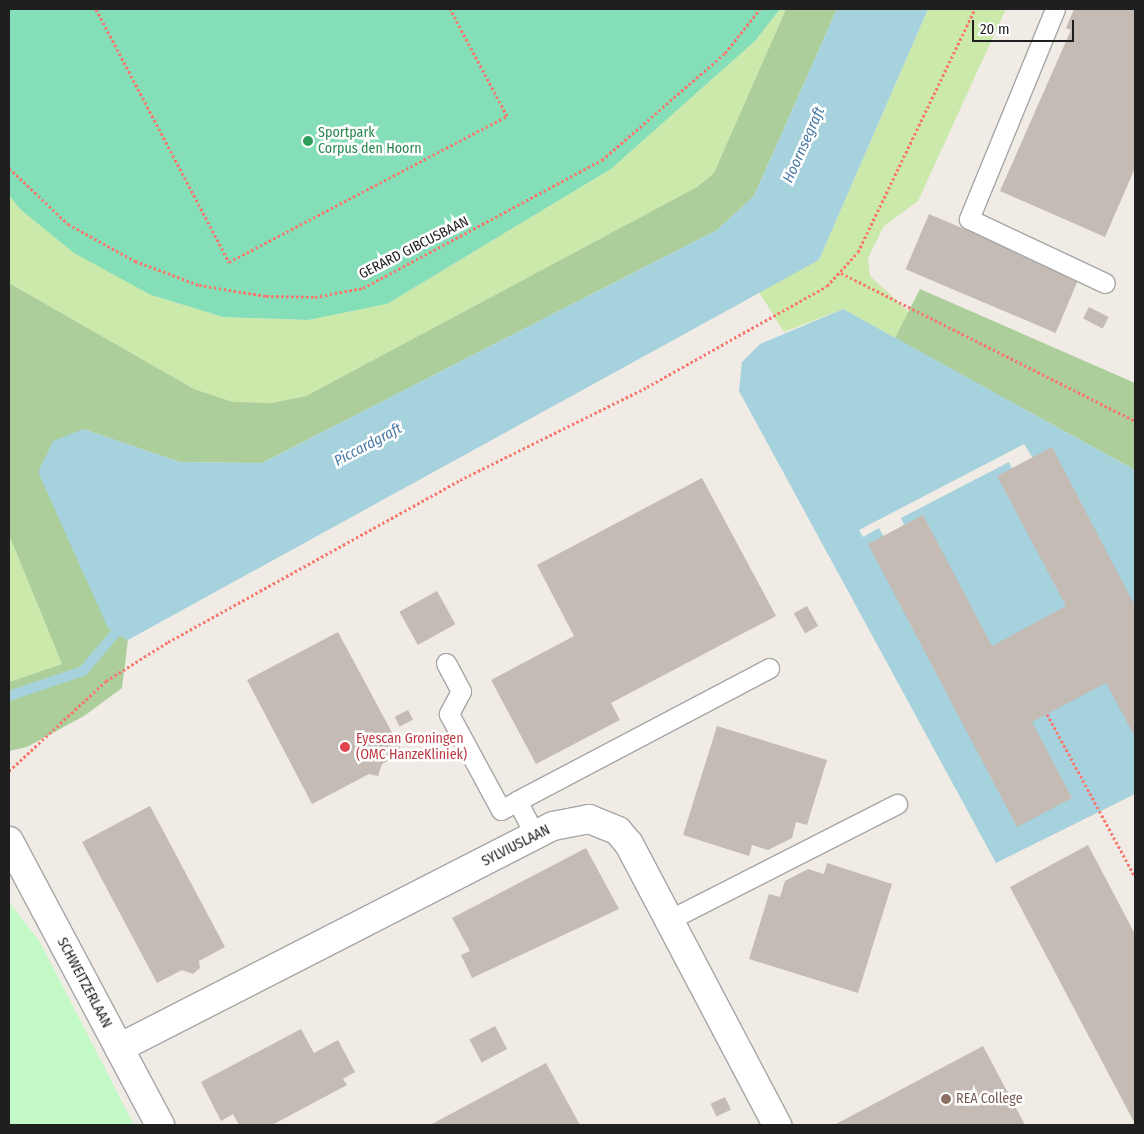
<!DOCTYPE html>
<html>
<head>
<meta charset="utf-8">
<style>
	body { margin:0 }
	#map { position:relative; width:1144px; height:1134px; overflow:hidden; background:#f0ece5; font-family:"Fira Sans Condensed",sans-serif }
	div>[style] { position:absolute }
	.grass>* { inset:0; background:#cce9ac }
	.forest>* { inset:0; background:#abce9a }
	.park>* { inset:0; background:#c3f9c6 }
	.pitch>* { inset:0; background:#84deb8 }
	.water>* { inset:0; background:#a6d2dd }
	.pier>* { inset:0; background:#f0ece5 }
	.stream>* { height:10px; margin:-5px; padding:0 5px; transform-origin:5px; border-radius:5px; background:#a6d2dd }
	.building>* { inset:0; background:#c4bbb5; transform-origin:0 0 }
	.path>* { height:3px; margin-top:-1.5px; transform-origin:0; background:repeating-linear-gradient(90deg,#f8786e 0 2.5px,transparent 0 5px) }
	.roads { filter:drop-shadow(1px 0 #a6a6a6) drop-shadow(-1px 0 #a6a6a6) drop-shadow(0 1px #a6a6a6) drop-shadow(0 -1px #a6a6a6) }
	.service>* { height:19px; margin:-9.5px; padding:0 9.5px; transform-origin:9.5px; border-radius:9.5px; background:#fff }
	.minor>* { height:28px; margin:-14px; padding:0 14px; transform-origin:14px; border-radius:14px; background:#fff }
	.dots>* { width:14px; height:14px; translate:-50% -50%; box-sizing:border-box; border:2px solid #fff; border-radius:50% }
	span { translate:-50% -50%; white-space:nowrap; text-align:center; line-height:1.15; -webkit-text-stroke:5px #fff; paint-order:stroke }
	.leisure-label { font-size:14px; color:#27864d }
	.left { translate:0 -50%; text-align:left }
	.street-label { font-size:14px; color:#1f1f1f }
	.health-label { font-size:14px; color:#be3a42 }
	.education-label { font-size:14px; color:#785e54 }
	.water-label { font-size:15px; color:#497aa6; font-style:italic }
	.frame { position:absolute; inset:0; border:10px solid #1f1f1f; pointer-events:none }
	.scale { position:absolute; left:972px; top:20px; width:102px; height:22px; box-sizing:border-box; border:2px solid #1f1f1f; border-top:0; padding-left:6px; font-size:15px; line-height:18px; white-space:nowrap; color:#1f1f1f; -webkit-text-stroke:4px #fff; paint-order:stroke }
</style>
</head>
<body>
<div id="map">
	<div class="grass">
		<div style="clip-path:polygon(780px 9px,786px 9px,714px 173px,697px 187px,306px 396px,272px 403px,233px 402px,194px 389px,9px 283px,9px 195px,20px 209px,151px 295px,223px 317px,308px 320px,387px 304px,611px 169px,755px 41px)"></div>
		<div style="clip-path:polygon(928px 9px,1006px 9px,918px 201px,884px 226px,868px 258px,870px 276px,909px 312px,895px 338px,843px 309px,784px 332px,759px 292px,819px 260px)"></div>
		<div style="clip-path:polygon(9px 535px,62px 664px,9px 682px)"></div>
	</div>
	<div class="forest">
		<div style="clip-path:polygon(786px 9px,837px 9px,754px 196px,717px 230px,262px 463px,180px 462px,83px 429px,108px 628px,128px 640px,122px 688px,84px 716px,27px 747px,9px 751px,9px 682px,62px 664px,9px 535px,9px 283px,194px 389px,233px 402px,272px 403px,306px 396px,697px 187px,714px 173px)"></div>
		<div style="clip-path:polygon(920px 289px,1135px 383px,1135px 470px,895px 338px)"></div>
	</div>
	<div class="park">
		<div style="clip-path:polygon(9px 902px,40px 942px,134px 1125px,9px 1125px)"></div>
	</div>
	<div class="pitch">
		<div style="clip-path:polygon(9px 9px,780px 9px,755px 41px,611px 169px,387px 304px,308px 320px,223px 317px,151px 295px,74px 253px,20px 209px,9px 195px)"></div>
	</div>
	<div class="water">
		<div style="clip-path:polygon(837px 9px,928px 9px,819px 260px,128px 640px,108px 628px,38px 472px,53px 441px,83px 429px,180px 462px,262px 463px,717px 230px,754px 196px)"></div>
		<div style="clip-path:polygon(843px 309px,1135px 470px,1135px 794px,996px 863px,739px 391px,742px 362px,760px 344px)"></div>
	</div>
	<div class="pier">
		<div style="clip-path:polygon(1024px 444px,1033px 458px,1012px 469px,1009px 462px,901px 518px,904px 525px,884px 537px,879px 528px,863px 537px,859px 530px)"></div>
	</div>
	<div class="stream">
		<div style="left:9px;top:696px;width:78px;rotate:-18.7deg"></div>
		<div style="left:83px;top:671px;width:63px;rotate:-49.5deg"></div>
	</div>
	<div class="building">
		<div style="clip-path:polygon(1074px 9px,1135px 9px,1135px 168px,1105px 237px,1000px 191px,1071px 30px,1066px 28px)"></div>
		<div style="left:929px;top:214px;width:163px;height:60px;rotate:23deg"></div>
		<div style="left:1089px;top:307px;width:22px;height:13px;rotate:27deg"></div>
		<div style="clip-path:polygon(1052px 447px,1135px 606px,1135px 737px,1106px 683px,1032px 722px,1072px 798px,1017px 827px,868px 544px,923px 515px,992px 646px,1066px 606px,997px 476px)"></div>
		<div style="clip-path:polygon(702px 478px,776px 616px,611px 703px,620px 720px,536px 764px,491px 680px,574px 636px,537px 565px)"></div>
		<div style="left:437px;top:591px;width:38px;height:43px;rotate:61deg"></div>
		<div style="left:807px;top:606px;width:23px;height:15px;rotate:61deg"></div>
		<div style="clip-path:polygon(338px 632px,403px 753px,382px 764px,378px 776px,369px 774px,312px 804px,247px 680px)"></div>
		<div style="left:408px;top:710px;width:11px;height:15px;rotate:63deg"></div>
		<div style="clip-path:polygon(717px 726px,827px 760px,807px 825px,796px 822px,792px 838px,768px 850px,752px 845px,749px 856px,683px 835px)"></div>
		<div style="clip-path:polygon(150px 806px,225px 947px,199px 961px,200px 968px,193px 974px,182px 970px,157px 983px,82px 842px)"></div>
		<div style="clip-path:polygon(1088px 845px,1135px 934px,1135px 1124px,1010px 887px)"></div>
		<div style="clip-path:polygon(586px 848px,619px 909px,472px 978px,461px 955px,470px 951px,452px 918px)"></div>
		<div style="clip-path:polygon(827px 863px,892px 884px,858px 993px,749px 959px,769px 894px,780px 897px,785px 881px,808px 869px,824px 874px)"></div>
		<div style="left:495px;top:1026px;width:26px;height:29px;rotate:62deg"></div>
		<div style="clip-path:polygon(301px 1029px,314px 1053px,338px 1040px,355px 1072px,343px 1079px,347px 1085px,272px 1125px,239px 1125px,233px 1114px,221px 1121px,201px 1082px)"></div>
		<div style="clip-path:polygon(983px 1046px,1025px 1125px,836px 1125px,836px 1124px)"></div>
		<div style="clip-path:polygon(546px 1063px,580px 1125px,430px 1125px)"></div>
		<div style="left:725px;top:1097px;width:14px;height:16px;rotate:65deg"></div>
	</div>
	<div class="path">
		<div style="left:96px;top:9px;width:286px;rotate:62.3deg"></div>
		<div style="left:229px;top:262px;width:314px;rotate:-27.7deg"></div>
		<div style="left:507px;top:116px;width:121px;rotate:-118deg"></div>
		<div style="left:9px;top:168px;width:81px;rotate:43.5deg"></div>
		<div style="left:68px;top:224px;width:77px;rotate:28.9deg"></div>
		<div style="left:135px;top:261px;width:68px;rotate:20.6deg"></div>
		<div style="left:199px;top:285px;width:68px;rotate:9.3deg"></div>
		<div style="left:266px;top:296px;width:49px;rotate:1.2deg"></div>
		<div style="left:315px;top:297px;width:49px;rotate:-10.6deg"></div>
		<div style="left:363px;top:288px;width:271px;rotate:-28.2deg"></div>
		<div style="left:602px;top:160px;width:163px;rotate:-41deg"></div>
		<div style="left:725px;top:53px;width:56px;rotate:-51.5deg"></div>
		<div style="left:841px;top:273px;width:329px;rotate:26.7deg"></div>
		<div style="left:1047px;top:714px;width:185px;rotate:61.6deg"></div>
		<div style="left:9px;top:771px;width:132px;rotate:-42.9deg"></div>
		<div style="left:106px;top:681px;width:73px;rotate:-32.2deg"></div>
		<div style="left:168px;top:642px;width:334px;rotate:-29deg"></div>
		<div style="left:460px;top:480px;width:209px;rotate:-26.4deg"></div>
		<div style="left:647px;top:387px;width:206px;rotate:-29.3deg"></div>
		<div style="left:827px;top:286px;width:46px;rotate:-47.6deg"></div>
		<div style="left:858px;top:252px;width:270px;rotate:-64.3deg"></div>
	</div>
	<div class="roads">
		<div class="service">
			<div style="left:1055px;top:9px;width:227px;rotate:112.3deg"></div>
			<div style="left:969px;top:219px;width:150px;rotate:25.2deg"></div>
			<div style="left:446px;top:663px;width:32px;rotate:62deg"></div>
			<div style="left:461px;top:691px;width:26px;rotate:118deg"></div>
			<div style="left:449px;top:714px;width:109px;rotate:61.6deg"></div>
			<div style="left:501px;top:810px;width:18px;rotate:-29deg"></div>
			<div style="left:517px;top:801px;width:40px;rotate:62deg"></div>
			<div style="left:517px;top:801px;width:285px;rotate:-27.8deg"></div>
			<div style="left:669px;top:920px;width:256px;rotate:-27deg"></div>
		</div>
		<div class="minor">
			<div style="left:9px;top:841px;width:322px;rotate:62deg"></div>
			<div style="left:119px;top:1048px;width:487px;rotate:-27.1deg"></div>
			<div style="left:553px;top:826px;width:37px;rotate:-11deg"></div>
			<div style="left:589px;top:819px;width:31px;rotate:22deg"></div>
			<div style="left:618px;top:831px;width:17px;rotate:50deg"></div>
			<div style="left:629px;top:844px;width:318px;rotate:62.2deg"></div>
		</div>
	</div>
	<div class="dots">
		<div style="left:308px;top:141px;background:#2e9e5b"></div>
		<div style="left:345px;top:747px;background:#e0444e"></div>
		<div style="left:946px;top:1099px;background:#8d6e63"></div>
	</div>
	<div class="leisure-label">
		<span class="left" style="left:318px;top:141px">Sportpark<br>Corpus den Hoorn</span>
	</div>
	<div class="street-label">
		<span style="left:414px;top:248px;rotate:-27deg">GERARD GIBCUSBAAN</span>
		<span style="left:516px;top:846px;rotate:-27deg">SYLVIUSLAAN</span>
		<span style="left:84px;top:983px;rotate:62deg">SCHWEITZERLAAN</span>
	</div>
	<div class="health-label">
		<span class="left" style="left:356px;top:747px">Eyescan Groningen<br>(OMC HanzeKliniek)</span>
	</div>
	<div class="education-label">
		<span class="left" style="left:956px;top:1099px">REA College</span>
	</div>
	<div class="water-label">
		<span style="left:804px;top:145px;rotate:-66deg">Hoornsegraft</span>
		<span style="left:368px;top:445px;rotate:-28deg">Piccardgraft</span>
	</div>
	<div class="frame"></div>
	<div class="scale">20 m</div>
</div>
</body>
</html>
